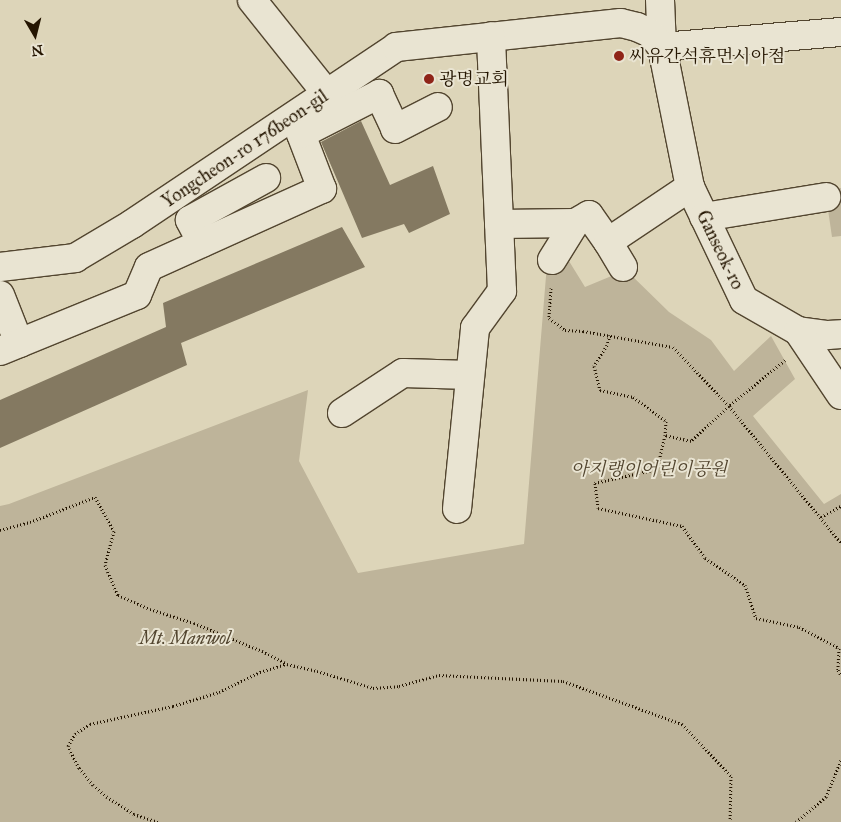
<!DOCTYPE html>
<html>
<head>
<meta charset="utf-8">
<style>
	body { margin:0 }
	#map { position:relative; width:841px; height:822px; overflow:hidden; background:#ddd5b9; font-family:"IM FELL Great Primer","Noto Serif KR",serif }
	div>[style] { position:absolute }
	.green>* { inset:0; background:#beb49a }
	.building>* { inset:0; background:#847961 }
	.path>* { height:3px; margin-top:-1.5px; transform-origin:0; background:repeating-linear-gradient(90deg,#241501 0 1px,transparent 0 3.5px) }
	.roads { filter:drop-shadow(1px 0 #52452f) drop-shadow(-1px 0 #52452f) drop-shadow(0 1px #52452f) drop-shadow(0 -1px #52452f) }
	.minor>* { height:28px; margin:-14px; padding:0 14px; transform-origin:14px; border-radius:14px; background:#e9e4d2 }
	.dots>* { width:14px; height:14px; translate:-50% -50%; box-sizing:border-box; border:2px solid #e9e4d2; border-radius:50% }
	span { translate:-50% -50%; white-space:nowrap; text-align:center; line-height:1.15; -webkit-text-stroke:4px #e9e4d2; paint-order:stroke }
	.poi-label { font-size:18px; color:#241501 }
	.left { translate:0 -50%; text-align:left }
	.street-label { font-size:18px; color:#241501 }
	.park-label { font-size:18px; color:#52452f; font-style:italic }
	.north { position:absolute; left:10px; top:10px; width:50px; height:50px; -webkit-text-stroke:4px #e9e4d2; paint-order:stroke; rotate:172deg; font-size:14px; font-weight:700; line-height:20px; text-align:center; color:#241501 }
	.north::after { content:''; display:block; margin:auto; width:18px; height:22px; background:#241501; clip-path:polygon(50% 0,100% 100%,50% 72%,0 100%) }
</style>
</head>
<body>
<div id="map">
	<div class="green">
		<div style="clip-path:polygon(841px 188px,841px 236px,832px 237px,825px 189px)"></div>
		<div style="clip-path:polygon(564px 253px,585px 287px,626px 270px,669px 312px,711px 340px,734px 371px,771px 336px,795px 379px,753px 416px,824px 504px,841px 494px,841px 822px,0 822px,0 506px,9px 504px,308px 390px,299px 461px,358px 573px,524px 544px,547px 264px)"></div>
	</div>
	<div class="building">
		<div style="clip-path:polygon(361px 121px,390px 185px,433px 166px,450px 214px,409px 233px,404px 224px,362px 238px,321px 142px)"></div>
		<div style="clip-path:polygon(342px 227px,365px 267px,181px 343px,187px 365px,0 448px,0 400px,166px 327px,163px 303px)"></div>
	</div>
	<div class="path">
		<div style="left:551px;top:288px;width:30px;rotate:94deg"></div>
		<div style="left:549px;top:318px;width:20px;rotate:37deg"></div>
		<div style="left:565px;top:330px;width:18px;rotate:3deg"></div>
		<div style="left:583px;top:331px;width:91px;rotate:10.1deg"></div>
		<div style="left:673px;top:347px;width:81px;rotate:46.5deg"></div>
		<div style="left:729px;top:406px;width:177px;rotate:50.7deg"></div>
		<div style="left:610px;top:335px;width:10px;rotate:107deg"></div>
		<div style="left:607px;top:345px;width:25px;rotate:122deg"></div>
		<div style="left:594px;top:366px;width:25px;rotate:76deg"></div>
		<div style="left:600px;top:390px;width:34px;rotate:12deg"></div>
		<div style="left:633px;top:397px;width:41px;rotate:36deg"></div>
		<div style="left:666px;top:421px;width:14px;rotate:94deg"></div>
		<div style="left:785px;top:360px;width:72px;rotate:140.6deg"></div>
		<div style="left:729px;top:406px;width:52px;rotate:137.4deg"></div>
		<div style="left:691px;top:441px;width:27px;rotate:-167deg"></div>
		<div style="left:665px;top:435px;width:35px;rotate:103deg"></div>
		<div style="left:657px;top:469px;width:64px;rotate:167.3deg"></div>
		<div style="left:595px;top:483px;width:25px;rotate:83deg"></div>
		<div style="left:598px;top:508px;width:86px;rotate:12.1deg"></div>
		<div style="left:682px;top:526px;width:39px;rotate:54deg"></div>
		<div style="left:705px;top:558px;width:48px;rotate:34deg"></div>
		<div style="left:745px;top:585px;width:35px;rotate:72deg"></div>
		<div style="left:756px;top:618px;width:44px;rotate:11.8deg"></div>
		<div style="left:799px;top:627px;width:45px;rotate:27.7deg"></div>
		<div style="left:821px;top:517px;width:23px;rotate:-29deg"></div>
		<div style="left:0;top:530px;width:31px;rotate:-15deg"></div>
		<div style="left:30px;top:522px;width:70px;rotate:-21deg"></div>
		<div style="left:95px;top:497px;width:39px;rotate:61deg"></div>
		<div style="left:114px;top:531px;width:35px;rotate:105deg"></div>
		<div style="left:105px;top:565px;width:33px;rotate:67deg"></div>
		<div style="left:118px;top:595px;width:35px;rotate:24deg"></div>
		<div style="left:150px;top:609px;width:46px;rotate:17.7deg"></div>
		<div style="left:194px;top:623px;width:74px;rotate:22.4deg"></div>
		<div style="left:262px;top:651px;width:28px;rotate:27deg"></div>
		<div style="left:287px;top:664px;width:31px;rotate:13deg"></div>
		<div style="left:317px;top:671px;width:59px;rotate:16.9deg"></div>
		<div style="left:373px;top:688px;width:26px;rotate:-4deg"></div>
		<div style="left:399px;top:686px;width:41px;rotate:-15.4deg"></div>
		<div style="left:439px;top:675px;width:124px;rotate:2.8deg"></div>
		<div style="left:563px;top:681px;width:127px;rotate:19.9deg"></div>
		<div style="left:682px;top:724px;width:71px;rotate:46.7deg"></div>
		<div style="left:731px;top:776px;width:46px;rotate:91.2deg"></div>
		<div style="left:839px;top:648px;width:22px;rotate:93deg"></div>
		<div style="left:838px;top:670px;width:6px;rotate:59deg"></div>
		<div style="left:158px;top:822px;width:25px;rotate:-162deg"></div>
		<div style="left:134px;top:814px;width:32px;rotate:-148deg"></div>
		<div style="left:107px;top:797px;width:18px;rotate:-139deg"></div>
		<div style="left:93px;top:785px;width:22px;rotate:-129deg"></div>
		<div style="left:79px;top:768px;width:25px;rotate:-117deg"></div>
		<div style="left:68px;top:746px;width:14px;rotate:-60deg"></div>
		<div style="left:75px;top:734px;width:18px;rotate:-34deg"></div>
		<div style="left:90px;top:724px;width:85px;rotate:-12.2deg"></div>
		<div style="left:173px;top:706px;width:48px;rotate:-16.9deg"></div>
		<div style="left:219px;top:692px;width:46px;rotate:-26deg"></div>
		<div style="left:260px;top:672px;width:27px;rotate:-17deg"></div>
		<div style="left:796px;top:822px;width:39px;rotate:-40deg"></div>
		<div style="left:826px;top:797px;width:40px;rotate:-68deg"></div>
	</div>
	<div class="roads">
		<div class="minor">
			<div style="left:252px;top:0;width:120px;rotate:51.4deg"></div>
			<div style="left:660px;top:0;width:47px;rotate:87.6deg"></div>
			<div style="left:662px;top:47px;width:143px;rotate:78.7deg"></div>
			<div style="left:690px;top:187px;width:125px;rotate:64.5deg"></div>
			<div style="left:744px;top:300px;width:62px;rotate:29.9deg"></div>
			<div style="left:798px;top:331px;width:30px;rotate:8deg"></div>
			<div style="left:828px;top:335px;width:13px;rotate:-4deg"></div>
			<div style="left:662px;top:47px;width:180px;rotate:-4.8deg"></div>
			<div style="left:704px;top:217px;width:124px;rotate:-9.3deg"></div>
			<div style="left:499px;top:224px;width:76px;rotate:-0.8deg"></div>
			<div style="left:575px;top:223px;width:16px;rotate:-30deg"></div>
			<div style="left:589px;top:215px;width:33px;rotate:55deg"></div>
			<div style="left:202px;top:243px;width:26px;rotate:-118deg"></div>
			<div style="left:190px;top:220px;width:87px;rotate:-28.9deg"></div>
			<div style="left:552px;top:260px;width:44px;rotate:-58.1deg"></div>
			<div style="left:0;top:267px;width:76px;rotate:-6.8deg"></div>
			<div style="left:75px;top:258px;width:66px;rotate:-30.8deg"></div>
			<div style="left:132px;top:224px;width:318px;rotate:-33.8deg"></div>
			<div style="left:396px;top:47px;width:226px;rotate:-6.1deg"></div>
			<div style="left:621px;top:23px;width:16px;rotate:14deg"></div>
			<div style="left:637px;top:27px;width:14px;rotate:25deg"></div>
			<div style="left:650px;top:33px;width:18px;rotate:49deg"></div>
			<div style="left:623px;top:267px;width:29px;rotate:-121deg"></div>
			<div style="left:608px;top:242px;width:99px;rotate:-33.9deg"></div>
			<div style="left:0;top:295px;width:52px;rotate:68.4deg"></div>
			<div style="left:798px;top:331px;width:77px;rotate:56.1deg"></div>
			<div style="left:0;top:351px;width:148px;rotate:-22.2deg"></div>
			<div style="left:137px;top:295px;width:30px;rotate:-67deg"></div>
			<div style="left:149px;top:267px;width:190px;rotate:-24.3deg"></div>
			<div style="left:322px;top:189px;width:59px;rotate:-110.9deg"></div>
			<div style="left:301px;top:134px;width:88px;rotate:-27.1deg"></div>
			<div style="left:379px;top:94px;width:38px;rotate:65deg"></div>
			<div style="left:395px;top:129px;width:48px;rotate:-27.1deg"></div>
			<div style="left:342px;top:413px;width:73px;rotate:-33.3deg"></div>
			<div style="left:403px;top:373px;width:67px;rotate:1.7deg"></div>
			<div style="left:457px;top:509px;width:182px;rotate:-84.3deg"></div>
			<div style="left:475px;top:328px;width:46px;rotate:-53.9deg"></div>
			<div style="left:502px;top:291px;width:255px;rotate:-92.5deg"></div>
		</div>
	</div>
	<div class="dots">
		<div style="left:619px;top:56px;background:#8f2418"></div>
		<div style="left:429px;top:79px;background:#8f2418"></div>
	</div>
	<div class="poi-label">
		<span class="left" style="left:629px;top:56px">씨유간석휴먼시아점</span>
		<span class="left" style="left:439px;top:79px">광명교회</span>
	</div>
	<div class="street-label">
		<span style="left:245px;top:149px;rotate:-34deg">Yongcheon-ro 176beon-gil</span>
		<span style="left:720px;top:250px;rotate:64deg">Ganseok-ro</span>
	</div>
	<div class="park-label">
		<span style="left:649px;top:469px">아지랭이어린이공원</span>
		<span style="left:185px;top:638px">Mt. Manwol</span>
	</div>
	<div class="north">N</div>
</div>
</body>
</html>
